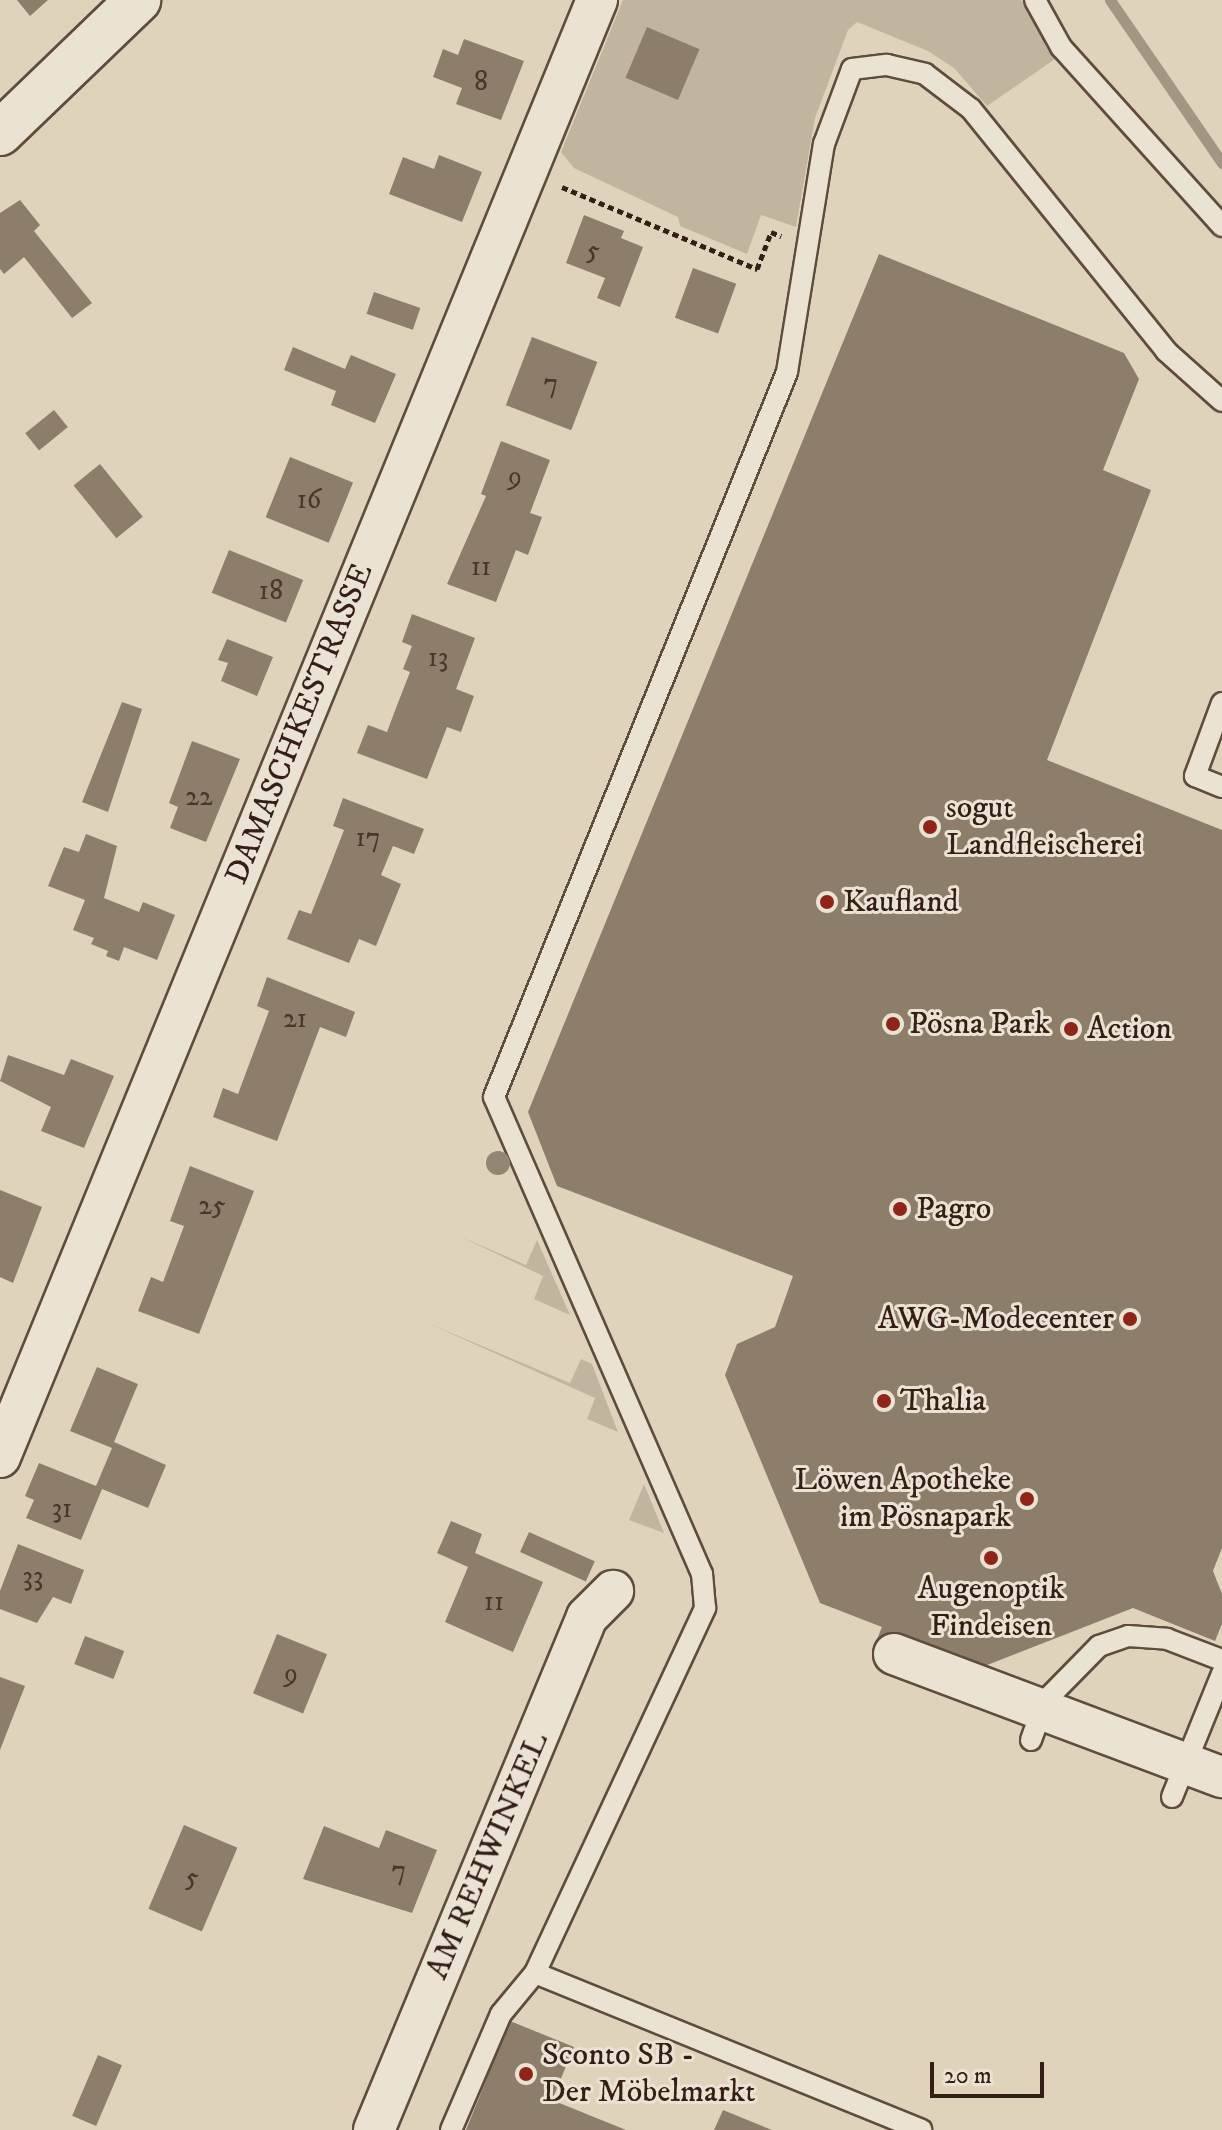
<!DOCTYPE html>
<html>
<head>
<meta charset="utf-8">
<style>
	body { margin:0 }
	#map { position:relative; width:1222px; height:2130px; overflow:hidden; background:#dfd4bb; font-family:"IM FELL DW Pica",serif }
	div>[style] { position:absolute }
	.green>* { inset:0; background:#c2b59f }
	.stream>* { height:11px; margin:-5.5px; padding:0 5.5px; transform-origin:5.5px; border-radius:5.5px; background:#a59683 }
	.building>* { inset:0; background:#8d7d6b; transform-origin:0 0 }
	.path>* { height:5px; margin-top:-2.5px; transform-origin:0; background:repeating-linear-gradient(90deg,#341e15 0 6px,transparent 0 10px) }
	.roads { filter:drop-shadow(2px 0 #5f4c3e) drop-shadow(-2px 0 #5f4c3e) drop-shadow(0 2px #5f4c3e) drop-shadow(0 -2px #5f4c3e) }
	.lane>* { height:20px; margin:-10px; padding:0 10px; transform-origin:10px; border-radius:10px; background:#eae3d3 }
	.street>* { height:40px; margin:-20px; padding:0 20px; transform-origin:20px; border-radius:20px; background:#eae3d3 }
	.secondary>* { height:44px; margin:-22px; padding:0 22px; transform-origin:22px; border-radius:22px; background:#eae3d3 }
	.trees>* { width:24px; height:24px; margin:-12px; border-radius:50%; background:#958573 }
	.dots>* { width:22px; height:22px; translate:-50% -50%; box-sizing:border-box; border:4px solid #eae3d3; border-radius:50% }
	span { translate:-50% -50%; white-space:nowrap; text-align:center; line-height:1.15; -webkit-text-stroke:6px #eae3d3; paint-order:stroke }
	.number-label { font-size:28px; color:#4a362a }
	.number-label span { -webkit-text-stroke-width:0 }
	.street-label { font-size:32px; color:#341e15 }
	.poi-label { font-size:32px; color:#341e15 }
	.left { translate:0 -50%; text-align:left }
	.right { translate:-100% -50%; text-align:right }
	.scale { position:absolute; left:930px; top:2062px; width:114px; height:36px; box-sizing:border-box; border:4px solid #341e15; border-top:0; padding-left:10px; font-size:24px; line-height:28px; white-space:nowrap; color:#341e15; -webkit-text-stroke:6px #eae3d3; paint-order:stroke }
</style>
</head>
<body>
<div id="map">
	<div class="green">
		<div style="clip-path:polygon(623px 0,1021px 0,1058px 57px,987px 106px,954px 68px,928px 51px,857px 22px,848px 30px,815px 118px,796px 227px,761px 215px,747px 254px,680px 226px,678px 217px,574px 168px,561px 152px)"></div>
		<div style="clip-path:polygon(459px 1236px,526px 1265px,537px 1240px,570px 1315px,534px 1299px,543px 1276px)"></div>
		<div style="clip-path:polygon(425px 1322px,570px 1383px,581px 1359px,592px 1364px,618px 1432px,587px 1419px,595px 1398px)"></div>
		<div style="clip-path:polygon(644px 1484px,664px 1533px,629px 1520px)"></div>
	</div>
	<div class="stream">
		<div style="left:1110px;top:0;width:198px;rotate:55.5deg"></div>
	</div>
	<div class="building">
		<div style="clip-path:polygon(17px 0,48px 0,30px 16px)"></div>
		<div style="left:647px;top:27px;width:57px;height:55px;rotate:23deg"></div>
		<div style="clip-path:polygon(464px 39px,524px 61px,501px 120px,456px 104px,462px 88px,433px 77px,443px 49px,458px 55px)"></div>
		<div style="clip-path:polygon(439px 155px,482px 172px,462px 222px,389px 194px,403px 157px,434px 169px)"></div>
		<div style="clip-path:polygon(20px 200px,40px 225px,34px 231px,92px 303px,72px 318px,24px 257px,4px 274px,0 269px,0 213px)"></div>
		<div style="clip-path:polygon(584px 215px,624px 231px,621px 238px,643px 247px,620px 307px,597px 298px,605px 278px,566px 263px)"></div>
		<div style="clip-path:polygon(879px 254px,1124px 353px,1139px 379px,1103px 470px,1151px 490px,1047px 760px,1222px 830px,1222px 1548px,1213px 1571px,1222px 1594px,1222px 1624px,1215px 1641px,1133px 1608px,982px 1667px,912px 1665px,873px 1649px,882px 1627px,820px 1603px,725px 1375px,737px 1344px,775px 1327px,793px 1276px,557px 1186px,528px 1112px)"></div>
		<div style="left:693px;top:268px;width:46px;height:53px;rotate:20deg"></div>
		<div style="left:374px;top:292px;width:49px;height:23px;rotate:19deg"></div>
		<div style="left:532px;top:337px;width:70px;height:73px;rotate:21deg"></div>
		<div style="clip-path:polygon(293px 347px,345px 369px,351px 355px,396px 374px,375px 423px,331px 405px,336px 391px,284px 370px)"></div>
		<div style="left:54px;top:410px;width:22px;height:37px;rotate:51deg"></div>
		<div style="clip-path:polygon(501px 441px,550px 460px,530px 513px,542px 517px,528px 555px,516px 550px,496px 602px,447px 584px,486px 496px,481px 494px)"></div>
		<div style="left:290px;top:457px;width:68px;height:65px;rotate:22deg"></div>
		<div style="left:100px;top:464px;width:68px;height:34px;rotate:51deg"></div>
		<div style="left:229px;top:550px;width:80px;height:46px;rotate:22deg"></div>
		<div style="clip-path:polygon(412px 614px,475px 638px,456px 689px,474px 696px,461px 732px,447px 727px,427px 779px,357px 753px,368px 725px,387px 732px,396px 708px,410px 672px,403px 669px,412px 646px,402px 642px)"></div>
		<div style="clip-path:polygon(227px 639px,273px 657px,257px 696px,221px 681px,228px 663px,218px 660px)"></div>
		<div style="clip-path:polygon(122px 702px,142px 709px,108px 812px,82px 802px)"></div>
		<div style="clip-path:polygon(192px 741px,240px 759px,206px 842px,170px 828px,178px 807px,169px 803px)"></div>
		<div style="clip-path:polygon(343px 798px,424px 829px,414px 854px,393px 846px,381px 875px,401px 884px,376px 946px,359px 939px,349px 963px,287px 939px,299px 910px,311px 914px,327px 874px,344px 830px,333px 826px)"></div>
		<div style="clip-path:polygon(86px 834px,117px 846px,104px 898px,139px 912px,143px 902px,175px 915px,157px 960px,124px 947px,119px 961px,106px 956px,108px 951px,91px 944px,94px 938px,73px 930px,85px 900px,48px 886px,64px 847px,79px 852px)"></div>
		<div style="clip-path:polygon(267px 977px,355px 1012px,346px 1037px,320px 1027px,277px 1141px,213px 1117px,223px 1088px,238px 1094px,269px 1011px,257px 1006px)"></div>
		<div style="clip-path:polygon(8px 1055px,64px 1075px,71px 1059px,114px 1076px,84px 1148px,41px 1131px,51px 1107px,0 1081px)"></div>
		<div style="clip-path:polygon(190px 1166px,254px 1191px,199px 1334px,138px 1311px,151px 1277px,163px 1282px,184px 1226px,170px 1221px)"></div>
		<div style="clip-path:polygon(0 1190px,42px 1207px,13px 1283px,0 1277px)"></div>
		<div style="clip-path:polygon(97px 1367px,138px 1384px,114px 1442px,166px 1465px,148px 1508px,102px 1489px,81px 1540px,26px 1518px,34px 1500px,25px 1496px,39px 1463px,96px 1486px,112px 1448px,70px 1431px)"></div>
		<div style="clip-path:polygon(451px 1521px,482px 1534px,475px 1553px,543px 1582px,513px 1652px,445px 1622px,468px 1567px,437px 1553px)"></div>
		<div style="left:529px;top:1532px;width:72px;height:22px;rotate:24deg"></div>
		<div style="clip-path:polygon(18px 1544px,84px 1570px,71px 1604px,53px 1597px,37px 1623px,0 1609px,0 1591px)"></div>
		<div style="left:277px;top:1634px;width:54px;height:64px;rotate:22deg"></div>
		<div style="left:85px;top:1636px;width:42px;height:30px;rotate:21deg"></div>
		<div style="clip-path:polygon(0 1677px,25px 1686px,0 1750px)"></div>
		<div style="left:184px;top:1825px;width:58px;height:91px;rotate:23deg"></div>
		<div style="clip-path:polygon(324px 1826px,379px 1848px,386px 1830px,437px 1850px,412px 1913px,303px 1879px)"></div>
		<div style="clip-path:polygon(510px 2021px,574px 2047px,552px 2100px,626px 2130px,466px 2130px)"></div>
		<div style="left:98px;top:2055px;width:26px;height:66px;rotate:23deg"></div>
		<div style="clip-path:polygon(723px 2110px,772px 2130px,714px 2130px)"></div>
	</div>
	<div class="path">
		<div style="left:562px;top:187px;width:212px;rotate:22.8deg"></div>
		<div style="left:757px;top:269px;width:40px;rotate:-69deg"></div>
		<div style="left:771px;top:232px;width:11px;rotate:22deg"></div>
	</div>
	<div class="roads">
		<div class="lane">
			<div style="left:1035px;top:0;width:54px;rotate:61deg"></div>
			<div style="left:1061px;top:47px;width:241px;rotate:48deg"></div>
			<div style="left:1222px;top:703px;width:78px;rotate:110.3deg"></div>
			<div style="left:1195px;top:776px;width:29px;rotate:22deg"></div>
			<div style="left:1031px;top:1740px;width:41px;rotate:-70.3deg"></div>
			<div style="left:1045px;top:1701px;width:77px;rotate:-45.5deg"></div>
			<div style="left:1099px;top:1646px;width:31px;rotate:-19deg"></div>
			<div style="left:1128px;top:1636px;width:39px;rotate:4deg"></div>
			<div style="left:1167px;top:1639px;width:59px;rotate:20.9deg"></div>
			<div style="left:1172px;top:1797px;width:133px;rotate:-67.9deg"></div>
			<div style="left:535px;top:1973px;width:417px;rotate:22.1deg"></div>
			<div style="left:451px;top:2130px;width:126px;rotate:-66.7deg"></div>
			<div style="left:501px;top:2014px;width:53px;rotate:-50.3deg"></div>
			<div style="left:535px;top:1973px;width:403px;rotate:-65deg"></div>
			<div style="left:705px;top:1608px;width:34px;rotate:-95deg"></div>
			<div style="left:702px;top:1574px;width:520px;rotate:-113.56deg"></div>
			<div style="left:494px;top:1097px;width:782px;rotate:-67.99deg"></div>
			<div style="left:787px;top:372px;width:231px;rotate:-80.8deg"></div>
			<div style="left:824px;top:144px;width:80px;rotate:-69.5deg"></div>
			<div style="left:852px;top:69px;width:35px;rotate:-7deg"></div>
			<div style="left:887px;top:65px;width:39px;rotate:13deg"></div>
			<div style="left:925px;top:74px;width:58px;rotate:37.3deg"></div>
			<div style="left:971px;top:109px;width:311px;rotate:51.1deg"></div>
			<div style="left:1166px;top:351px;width:75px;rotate:41.8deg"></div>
		</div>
		<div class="street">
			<div style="left:0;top:1457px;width:1575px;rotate:-67.72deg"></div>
			<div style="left:894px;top:1654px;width:350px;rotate:20.6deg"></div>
			<div style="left:374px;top:2130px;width:555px;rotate:-67.45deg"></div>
			<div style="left:587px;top:1617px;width:37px;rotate:-45deg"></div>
		</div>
		<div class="secondary">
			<div style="left:0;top:133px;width:192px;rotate:-43.9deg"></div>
		</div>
	</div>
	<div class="trees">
		<div style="left:498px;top:1163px"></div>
	</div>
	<div class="dots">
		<div style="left:930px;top:827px;background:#8f2418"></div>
		<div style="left:827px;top:902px;background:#8f2418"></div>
		<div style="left:893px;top:1024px;background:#8f2418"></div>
		<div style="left:1071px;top:1029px;background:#8f2418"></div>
		<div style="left:900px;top:1209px;background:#8f2418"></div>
		<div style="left:1130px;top:1319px;background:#8f2418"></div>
		<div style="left:884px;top:1401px;background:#8f2418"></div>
		<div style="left:1027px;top:1499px;background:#8f2418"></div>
		<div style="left:991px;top:1558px;background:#8f2418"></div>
		<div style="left:526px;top:2074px;background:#8f2418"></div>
	</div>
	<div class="number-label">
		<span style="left:481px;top:82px">8</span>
		<span style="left:593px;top:251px">5</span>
		<span style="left:551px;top:384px">7</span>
		<span style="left:515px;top:477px">9</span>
		<span style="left:309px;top:500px">16</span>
		<span style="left:481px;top:567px">11</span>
		<span style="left:271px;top:591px">18</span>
		<span style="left:438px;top:658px">13</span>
		<span style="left:199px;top:797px">22</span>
		<span style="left:368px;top:838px">17</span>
		<span style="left:295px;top:1019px">21</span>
		<span style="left:212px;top:1206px">25</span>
		<span style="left:62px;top:1509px">31</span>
		<span style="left:33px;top:1577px">33</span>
		<span style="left:494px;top:1602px">11</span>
		<span style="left:291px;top:1674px">9</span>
		<span style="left:399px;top:1871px">7</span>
		<span style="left:192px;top:1878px">5</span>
	</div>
	<div class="street-label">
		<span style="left:300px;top:724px;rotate:-68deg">DAMASCHKESTRASSE</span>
		<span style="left:488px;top:1856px;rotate:-67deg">AM REHWINKEL</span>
	</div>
	<div class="poi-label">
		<span class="left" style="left:946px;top:827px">sogut<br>Landfleischerei</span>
		<span class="left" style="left:843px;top:902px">Kaufland</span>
		<span class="left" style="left:909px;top:1024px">Pösna Park</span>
		<span class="left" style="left:1087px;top:1029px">Action</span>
		<span class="left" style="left:916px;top:1209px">Pagro</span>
		<span class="right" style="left:1114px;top:1319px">AWG-Modecenter</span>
		<span class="left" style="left:900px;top:1401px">Thalia</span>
		<span class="right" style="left:1011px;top:1499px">Löwen Apotheke<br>im Pösnapark</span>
		<span style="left:991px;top:1608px">Augenoptik<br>Findeisen</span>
		<span class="left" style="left:542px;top:2074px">Sconto SB -<br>Der Möbelmarkt</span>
	</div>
	<div class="scale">20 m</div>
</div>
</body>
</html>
